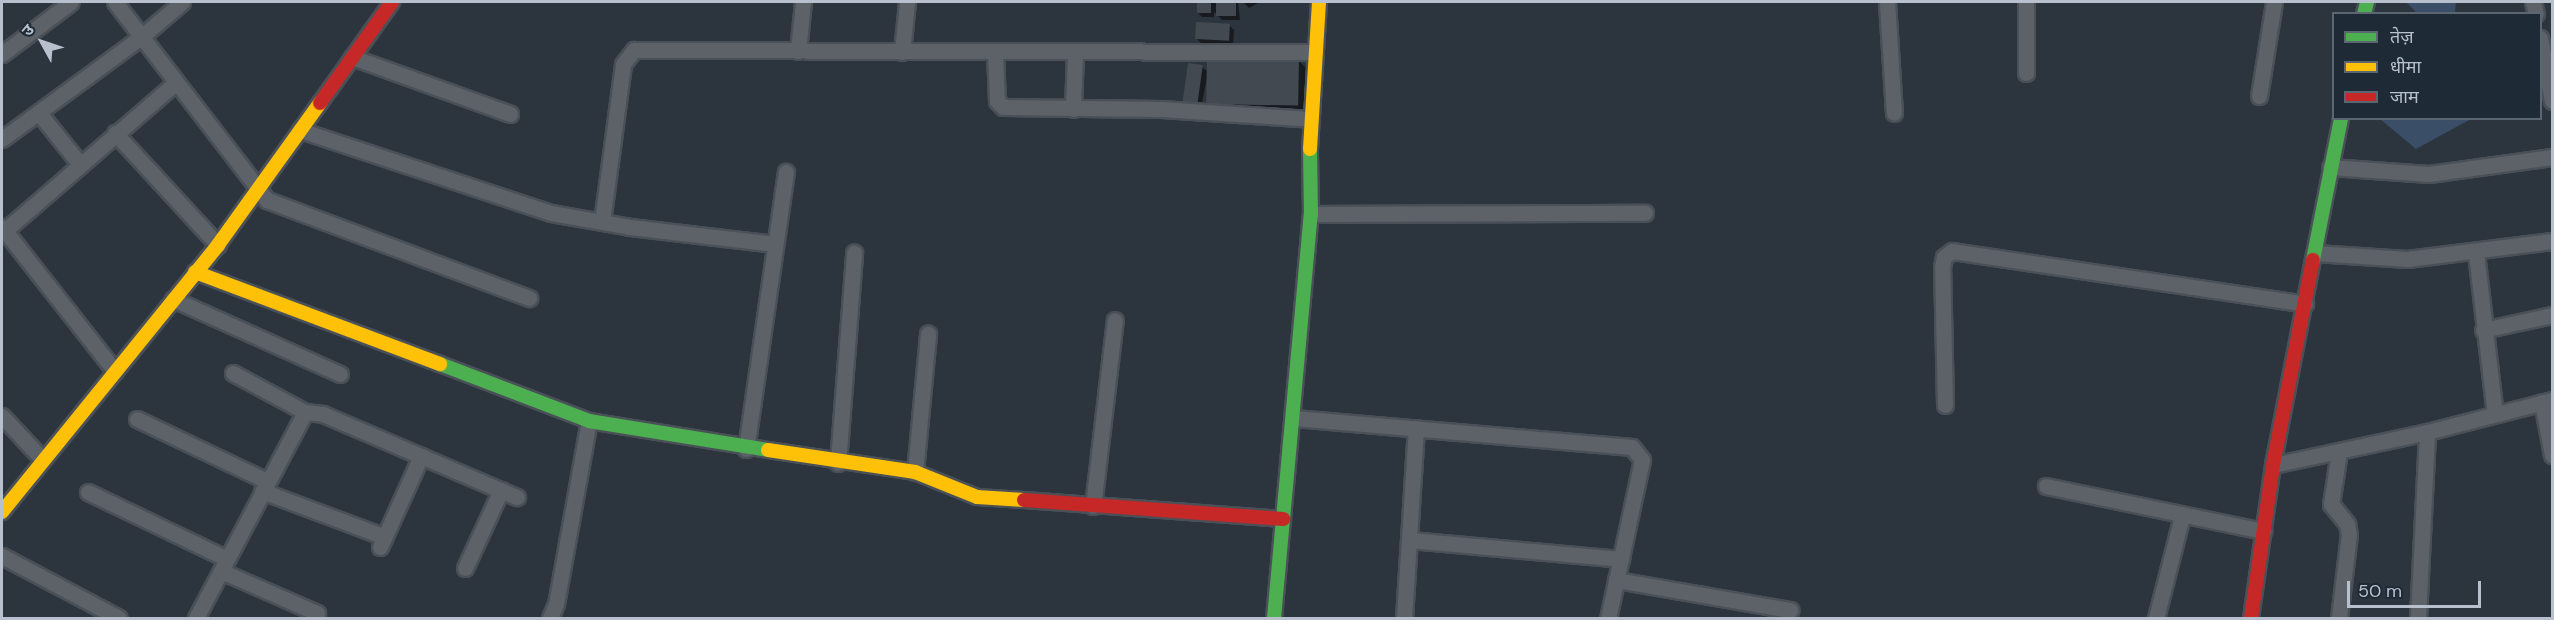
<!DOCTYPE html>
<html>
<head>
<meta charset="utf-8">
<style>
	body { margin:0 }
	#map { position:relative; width:2554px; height:620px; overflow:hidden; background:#2c343d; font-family:"DM Sans","Noto Sans Devanagari",sans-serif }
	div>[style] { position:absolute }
	.water>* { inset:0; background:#3a4e68 }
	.shadow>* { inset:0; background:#0007 }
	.building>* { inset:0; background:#434951; transform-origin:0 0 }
	.roads { filter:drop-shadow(2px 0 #4a5057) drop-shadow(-2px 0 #4a5057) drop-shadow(0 2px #4a5057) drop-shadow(0 -2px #4a5057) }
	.street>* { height:15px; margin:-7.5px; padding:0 7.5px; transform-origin:7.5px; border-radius:7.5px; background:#5d6269 }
	.fast>* { height:14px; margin:-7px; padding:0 7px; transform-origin:7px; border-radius:7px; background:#4caf50 }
	.slow>* { height:14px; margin:-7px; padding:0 7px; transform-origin:7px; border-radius:7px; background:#ffc107 }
	.jam>* { height:14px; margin:-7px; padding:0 7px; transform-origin:7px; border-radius:7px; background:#c62828 }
	span { translate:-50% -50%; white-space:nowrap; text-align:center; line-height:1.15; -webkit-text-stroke:6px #1f2a37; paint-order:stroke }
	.frame { position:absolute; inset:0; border:3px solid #b7c0cc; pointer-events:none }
	.legend { position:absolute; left:2332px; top:12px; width:210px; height:108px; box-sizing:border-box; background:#1f2a37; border:2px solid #5c6673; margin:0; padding:8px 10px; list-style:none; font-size:18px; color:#b7c0cc }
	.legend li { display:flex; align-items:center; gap:12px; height:30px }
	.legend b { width:30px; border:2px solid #5c6673 }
	.north { position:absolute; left:12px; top:12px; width:60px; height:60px; -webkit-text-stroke:4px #1f2a37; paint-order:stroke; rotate:310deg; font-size:16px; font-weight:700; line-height:24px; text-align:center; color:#b7c0cc }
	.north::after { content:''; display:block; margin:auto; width:21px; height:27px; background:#b7c0cc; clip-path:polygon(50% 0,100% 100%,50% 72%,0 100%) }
	.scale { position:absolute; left:2347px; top:581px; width:134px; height:27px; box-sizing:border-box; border:3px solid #b7c0cc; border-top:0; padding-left:8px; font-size:18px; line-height:21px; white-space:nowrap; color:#b7c0cc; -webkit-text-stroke:4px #1f2a37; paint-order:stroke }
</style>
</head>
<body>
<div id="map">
	<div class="water">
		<div style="clip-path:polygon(2406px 2px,2456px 2px,2455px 13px,2417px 13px)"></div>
		<div style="clip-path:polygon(2380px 119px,2471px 119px,2416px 149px)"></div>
	</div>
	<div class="shadow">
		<div style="clip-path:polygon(1198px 2px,1215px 2px,1218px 7px,1218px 2px,1238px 2px,1240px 20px,1222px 20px,1214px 12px,1214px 17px,1202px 17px,1198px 13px)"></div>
		<div style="clip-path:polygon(1243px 2px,1260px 2px,1249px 8px)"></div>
		<div style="clip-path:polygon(1229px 25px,1234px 30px,1233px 45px,1201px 43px,1197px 39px)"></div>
		<div style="clip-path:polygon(1299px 61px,1306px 68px,1304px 112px,1214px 110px,1207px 103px)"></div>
		<div style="clip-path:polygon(1202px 67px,1208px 72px,1201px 108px,1188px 106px,1184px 102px)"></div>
	</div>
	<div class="building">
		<div style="left:1197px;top:2px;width:14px;height:11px"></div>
		<div style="left:1216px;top:2px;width:20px;height:14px"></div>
		<div style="left:1196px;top:22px;width:34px;height:17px;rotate:3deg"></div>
		<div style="left:1207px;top:57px;width:92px;height:47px;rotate:1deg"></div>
		<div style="left:1188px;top:63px;width:15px;height:39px;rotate:8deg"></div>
	</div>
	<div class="roads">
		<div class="street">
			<div style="left:115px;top:2px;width:250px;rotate:52.5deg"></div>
			<div style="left:267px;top:200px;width:280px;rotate:20.5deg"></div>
			<div style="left:1887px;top:2px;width:111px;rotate:86.4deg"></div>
			<div style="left:2533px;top:2px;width:12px;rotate:76deg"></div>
			<div style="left:2540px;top:38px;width:64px;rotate:79.2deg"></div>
			<div style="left:798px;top:51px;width:49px;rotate:-84.2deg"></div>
			<div style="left:902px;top:52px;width:50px;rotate:-84.3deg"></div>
			<div style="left:995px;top:53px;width:48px;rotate:87.6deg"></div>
			<div style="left:997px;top:101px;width:8px;rotate:45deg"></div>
			<div style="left:1003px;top:107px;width:158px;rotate:0.7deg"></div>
			<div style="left:1161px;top:109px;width:149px;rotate:3.8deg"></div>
			<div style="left:2px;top:54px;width:86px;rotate:-37deg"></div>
			<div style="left:352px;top:57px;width:168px;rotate:19.8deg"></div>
			<div style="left:2026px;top:73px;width:71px;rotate:-90deg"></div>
			<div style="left:2259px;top:96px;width:95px;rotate:-80.9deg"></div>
			<div style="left:1073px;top:109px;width:56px;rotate:-88deg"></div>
			<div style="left:39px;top:113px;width:64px;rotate:51.3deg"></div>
			<div style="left:300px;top:130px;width:264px;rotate:18.3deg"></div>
			<div style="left:551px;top:213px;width:80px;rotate:10deg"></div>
			<div style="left:630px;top:227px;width:146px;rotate:6.7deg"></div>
			<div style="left:115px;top:133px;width:152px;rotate:47.4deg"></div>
			<div style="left:2px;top:139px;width:172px;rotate:-36.3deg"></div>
			<div style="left:141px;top:37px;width:54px;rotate:-40.5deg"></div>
			<div style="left:2330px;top:167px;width:99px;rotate:4deg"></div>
			<div style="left:2429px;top:174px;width:124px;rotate:-7.9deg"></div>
			<div style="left:1311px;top:214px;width:334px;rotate:-0.2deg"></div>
			<div style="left:602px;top:222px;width:159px;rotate:-82.4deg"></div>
			<div style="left:623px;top:64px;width:18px;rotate:-52deg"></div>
			<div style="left:634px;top:50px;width:681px;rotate:0.17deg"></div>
			<div style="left:2px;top:227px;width:183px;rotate:51.9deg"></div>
			<div style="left:2px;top:233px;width:229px;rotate:-40.9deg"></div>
			<div style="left:2315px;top:253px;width:92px;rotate:3.7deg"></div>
			<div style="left:2407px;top:259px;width:146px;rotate:-7.1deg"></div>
			<div style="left:2476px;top:253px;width:162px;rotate:83.3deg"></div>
			<div style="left:173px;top:299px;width:183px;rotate:24.2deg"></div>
			<div style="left:2483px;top:330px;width:71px;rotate:-12.3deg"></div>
			<div style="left:233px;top:373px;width:82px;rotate:28.4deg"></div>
			<div style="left:2542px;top:402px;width:54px;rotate:79.3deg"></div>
			<div style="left:1945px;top:405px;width:138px;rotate:-91.2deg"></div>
			<div style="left:1942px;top:267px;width:10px;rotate:-79deg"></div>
			<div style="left:1944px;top:257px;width:10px;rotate:-37deg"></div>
			<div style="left:1952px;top:251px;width:357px;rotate:8.5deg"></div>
			<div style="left:2px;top:416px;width:59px;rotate:47.1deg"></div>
			<div style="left:1294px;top:418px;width:339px;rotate:4.9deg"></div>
			<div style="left:1632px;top:447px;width:16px;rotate:52deg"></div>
			<div style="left:1642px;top:460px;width:162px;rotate:102.1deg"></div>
			<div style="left:137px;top:419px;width:144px;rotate:25.5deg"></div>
			<div style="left:746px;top:449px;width:280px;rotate:-81.8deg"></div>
			<div style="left:2339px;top:452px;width:53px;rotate:98.7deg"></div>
			<div style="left:2331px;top:504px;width:26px;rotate:51deg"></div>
			<div style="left:2347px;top:524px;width:10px;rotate:79deg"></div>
			<div style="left:2349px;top:534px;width:85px;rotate:96.8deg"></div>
			<div style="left:838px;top:463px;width:211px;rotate:-85.6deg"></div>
			<div style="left:2273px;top:465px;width:157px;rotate:-12.1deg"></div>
			<div style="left:2427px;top:432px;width:129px;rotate:-14.4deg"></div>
			<div style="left:915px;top:472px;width:139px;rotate:-84.6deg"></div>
			<div style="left:2046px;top:486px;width:222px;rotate:11.7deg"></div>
			<div style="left:262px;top:491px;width:131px;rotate:20.5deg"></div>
			<div style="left:88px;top:492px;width:154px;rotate:25.7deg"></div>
			<div style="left:1093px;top:506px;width:187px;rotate:-83.3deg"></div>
			<div style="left:1409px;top:540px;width:213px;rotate:5.1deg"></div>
			<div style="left:380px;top:547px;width:100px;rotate:-65.7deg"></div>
			<div style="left:2px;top:556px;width:132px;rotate:27.9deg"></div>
			<div style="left:465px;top:568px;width:86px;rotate:-65.2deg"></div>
			<div style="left:221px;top:571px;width:105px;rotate:23.6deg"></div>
			<div style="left:1616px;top:580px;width:177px;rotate:9.8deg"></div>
			<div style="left:196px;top:618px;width:233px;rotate:-62.1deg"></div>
			<div style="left:305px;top:412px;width:18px;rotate:6deg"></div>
			<div style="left:323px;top:414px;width:211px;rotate:23.2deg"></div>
			<div style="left:550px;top:618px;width:15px;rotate:-67deg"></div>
			<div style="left:556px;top:604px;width:186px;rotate:-79.8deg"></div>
			<div style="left:1404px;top:618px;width:190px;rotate:-86.4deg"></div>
			<div style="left:2156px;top:618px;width:105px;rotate:-75.7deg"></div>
			<div style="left:2418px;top:618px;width:186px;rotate:-87.2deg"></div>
		</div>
		<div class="fast">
			<div style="left:2364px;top:14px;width:12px;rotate:-76deg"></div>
			<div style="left:2313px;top:260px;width:145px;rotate:-78.8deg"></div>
			<div style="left:440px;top:364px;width:160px;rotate:20.9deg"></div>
			<div style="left:589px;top:421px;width:181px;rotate:9.2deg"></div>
			<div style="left:1274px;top:618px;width:406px;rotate:-84.8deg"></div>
			<div style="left:1311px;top:214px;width:65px;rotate:-90.9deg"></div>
		</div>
		<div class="slow">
			<div style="left:1310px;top:149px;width:147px;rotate:-86.5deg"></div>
			<div style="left:195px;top:272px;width:262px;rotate:20.6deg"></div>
			<div style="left:768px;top:450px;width:149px;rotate:8.5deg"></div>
			<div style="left:915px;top:472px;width:67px;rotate:22deg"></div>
			<div style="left:977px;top:497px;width:47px;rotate:3.7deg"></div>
			<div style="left:2px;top:512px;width:343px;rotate:-51deg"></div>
			<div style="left:218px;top:245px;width:175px;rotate:-54.3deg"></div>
		</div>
		<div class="jam">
			<div style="left:320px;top:103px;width:124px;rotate:-54.5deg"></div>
			<div style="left:1024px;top:500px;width:260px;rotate:4.2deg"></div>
			<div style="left:2251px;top:618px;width:155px;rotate:-81.8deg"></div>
			<div style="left:2273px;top:465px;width:209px;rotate:-79deg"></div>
		</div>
	</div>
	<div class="frame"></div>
	<ul class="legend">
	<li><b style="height:8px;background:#4caf50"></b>तेज़</li>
	<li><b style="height:8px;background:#ffc107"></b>धीमा</li>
	<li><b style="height:8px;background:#c62828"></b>जाम</li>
	</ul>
	<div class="north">उ</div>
	<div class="scale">50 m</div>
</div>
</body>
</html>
